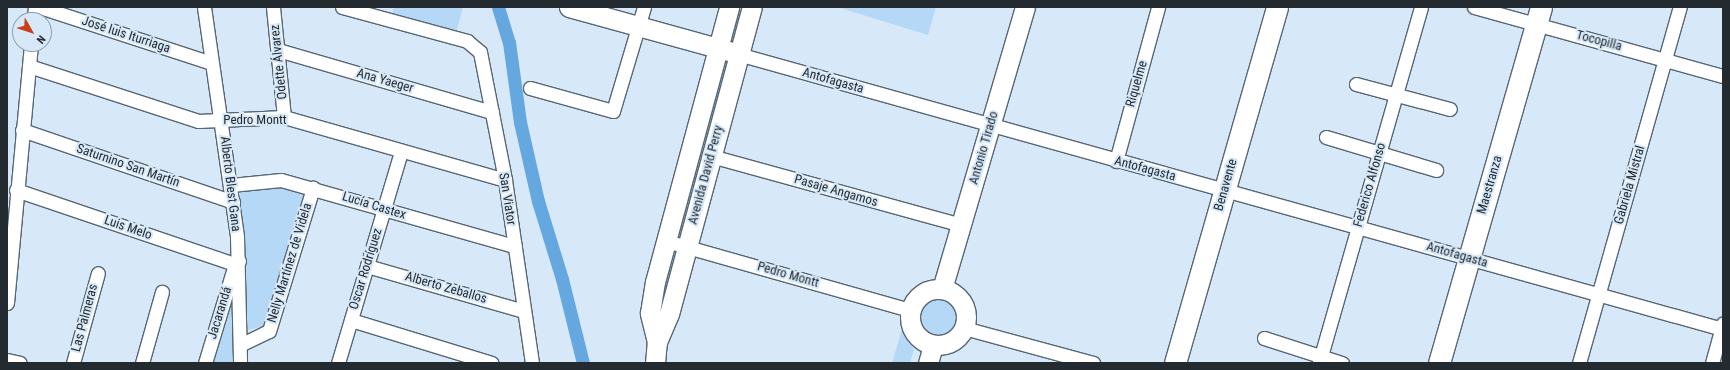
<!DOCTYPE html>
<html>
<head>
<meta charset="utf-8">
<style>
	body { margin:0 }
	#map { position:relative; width:1730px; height:370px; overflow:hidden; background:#d7e9f9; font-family:"Roboto Condensed",sans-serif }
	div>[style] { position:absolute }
	.green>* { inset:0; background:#b5d8f7 }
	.round { border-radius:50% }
	.canal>* { height:13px; margin:-6.5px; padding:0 6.5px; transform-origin:6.5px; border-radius:6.5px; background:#65a8e0 }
	.roads { filter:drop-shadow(1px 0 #566674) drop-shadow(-1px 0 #566674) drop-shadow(0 1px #566674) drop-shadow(0 -1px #566674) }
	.street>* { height:13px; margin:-6.5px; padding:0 6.5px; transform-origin:6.5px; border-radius:6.5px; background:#fff }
	.secondary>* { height:19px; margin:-9.5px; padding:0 9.5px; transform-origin:9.5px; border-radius:9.5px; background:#fff }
	.secondary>.ring { margin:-9.5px; padding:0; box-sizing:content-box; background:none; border:19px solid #fff; border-radius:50% }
	.primary>* { height:21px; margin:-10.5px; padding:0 10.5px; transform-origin:10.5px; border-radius:10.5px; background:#fff }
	span { translate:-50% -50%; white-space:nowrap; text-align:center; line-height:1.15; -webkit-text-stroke:4px #d7e9f9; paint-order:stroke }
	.street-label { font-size:13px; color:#232a30 }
	.frame { position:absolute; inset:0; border:8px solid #232a30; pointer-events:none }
	.north { position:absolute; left:12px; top:12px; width:40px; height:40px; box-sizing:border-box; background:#d7e9f9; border:1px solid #8f9da9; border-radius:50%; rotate:129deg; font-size:11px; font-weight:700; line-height:16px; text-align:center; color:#232a30 }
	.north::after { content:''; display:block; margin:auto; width:14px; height:18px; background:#c9401a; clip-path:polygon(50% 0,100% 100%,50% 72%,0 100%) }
</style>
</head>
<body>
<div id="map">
	<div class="green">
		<div style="clip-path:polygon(394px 7px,463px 7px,456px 33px,392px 14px)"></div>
		<div style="clip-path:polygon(735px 7px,743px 7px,735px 38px,730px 38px)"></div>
		<div style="clip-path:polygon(837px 7px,936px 7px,928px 35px)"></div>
		<div style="clip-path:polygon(719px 68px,727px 70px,680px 237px,677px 238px)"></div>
		<div style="clip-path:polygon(278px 186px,304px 192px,265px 326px,248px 330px,240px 192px)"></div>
		<div style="clip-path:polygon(234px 286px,234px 363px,210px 363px)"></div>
		<div class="round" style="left:916px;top:296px;width:44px;height:44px"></div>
		<div style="clip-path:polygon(903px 326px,908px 342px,914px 349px,910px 363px,892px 363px)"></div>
	</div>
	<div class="canal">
		<div style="left:498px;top:7px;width:37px;rotate:73deg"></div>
		<div style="left:509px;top:42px;width:81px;rotate:82.2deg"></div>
		<div style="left:520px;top:122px;width:81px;rotate:77.2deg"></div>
		<div style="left:538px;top:201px;width:82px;rotate:72.9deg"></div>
		<div style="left:562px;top:279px;width:87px;rotate:76deg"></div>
	</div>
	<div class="roads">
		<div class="street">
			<div style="left:40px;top:7px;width:180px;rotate:18.1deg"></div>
			<div style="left:204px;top:7px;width:232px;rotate:81.8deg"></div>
			<div style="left:237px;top:237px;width:126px;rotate:88.6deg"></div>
			<div style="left:273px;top:7px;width:111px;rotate:84.3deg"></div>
			<div style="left:342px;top:7px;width:130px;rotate:15.2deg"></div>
			<div style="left:467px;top:41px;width:17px;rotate:40deg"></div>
			<div style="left:480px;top:52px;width:130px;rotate:78.9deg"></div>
			<div style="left:505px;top:180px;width:185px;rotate:81.6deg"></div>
			<div style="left:1474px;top:7px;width:258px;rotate:15.5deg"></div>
			<div style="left:34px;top:20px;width:13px;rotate:-86deg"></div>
			<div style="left:278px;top:50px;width:223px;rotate:16.2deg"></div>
			<div style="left:738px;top:54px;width:1022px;rotate:15.61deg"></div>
			<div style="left:29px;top:66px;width:178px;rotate:18deg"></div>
			<div style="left:198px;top:121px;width:86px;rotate:-2.7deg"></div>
			<div style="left:284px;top:117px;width:230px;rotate:15.9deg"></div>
			<div style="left:1356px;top:84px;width:97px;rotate:14.9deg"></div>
			<div style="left:530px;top:88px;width:86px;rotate:15.5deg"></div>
			<div style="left:613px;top:111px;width:109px;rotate:-73.4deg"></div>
			<div style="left:22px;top:130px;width:223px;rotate:18.8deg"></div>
			<div style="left:1326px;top:137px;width:115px;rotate:16.7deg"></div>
			<div style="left:711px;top:156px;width:259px;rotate:15.4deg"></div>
			<div style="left:1116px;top:161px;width:160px;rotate:-74.7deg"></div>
			<div style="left:231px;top:185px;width:50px;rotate:-5.7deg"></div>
			<div style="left:281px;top:180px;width:243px;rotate:15.8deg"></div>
			<div style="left:16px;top:190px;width:231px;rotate:18.7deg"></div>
			<div style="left:235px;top:264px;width:5px;rotate:-37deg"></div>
			<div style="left:666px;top:241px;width:254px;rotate:15.8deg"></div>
			<div style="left:367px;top:266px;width:163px;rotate:16deg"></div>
			<div style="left:7px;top:303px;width:260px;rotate:-84.7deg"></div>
			<div style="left:351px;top:320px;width:147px;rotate:17deg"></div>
			<div style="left:964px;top:328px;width:134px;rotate:15.2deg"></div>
			<div style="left:1264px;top:338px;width:82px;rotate:17.8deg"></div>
			<div style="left:242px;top:344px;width:30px;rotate:-26deg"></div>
			<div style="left:269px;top:331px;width:150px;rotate:-72.9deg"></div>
			<div style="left:7px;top:360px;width:13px;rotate:13deg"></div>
			<div style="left:73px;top:363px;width:93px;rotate:-74.5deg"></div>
			<div style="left:142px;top:363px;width:74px;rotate:-74.3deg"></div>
			<div style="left:205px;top:363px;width:103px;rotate:-73.1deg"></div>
			<div style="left:338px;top:363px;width:220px;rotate:-73.4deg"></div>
			<div style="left:1319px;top:363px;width:370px;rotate:-74deg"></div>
			<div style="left:1579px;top:363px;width:370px;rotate:-74.2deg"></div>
			<div style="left:1712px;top:363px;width:41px;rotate:-74.6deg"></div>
		</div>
		<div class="secondary">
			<div style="left:569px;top:7px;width:166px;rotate:15.4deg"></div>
			<div class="ring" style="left:910px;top:289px;width:37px;height:37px"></div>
			<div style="left:942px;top:289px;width:294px;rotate:-73.6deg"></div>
			<div style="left:657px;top:342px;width:30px;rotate:-67deg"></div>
			<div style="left:669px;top:314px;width:318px;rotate:-74.9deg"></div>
			<div style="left:655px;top:363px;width:21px;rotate:-85deg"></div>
			<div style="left:657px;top:342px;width:30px;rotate:-104deg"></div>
			<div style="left:650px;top:313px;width:31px;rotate:-81deg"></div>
			<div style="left:655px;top:282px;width:285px;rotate:-74.9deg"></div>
			<div style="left:928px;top:363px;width:18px;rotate:-74deg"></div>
		</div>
		<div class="primary">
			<div style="left:1175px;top:363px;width:370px;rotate:-74deg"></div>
			<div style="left:1439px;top:363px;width:370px;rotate:-74deg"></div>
		</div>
	</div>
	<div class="street-label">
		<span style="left:126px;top:35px;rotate:18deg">José luis Iturriaga</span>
		<span style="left:1599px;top:41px;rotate:15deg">Tocopilla</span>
		<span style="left:279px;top:62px;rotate:-96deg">Odette Álvarez</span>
		<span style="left:385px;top:81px;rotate:16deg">Ana Yaeger</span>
		<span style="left:833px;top:81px;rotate:16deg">Antofagasta</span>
		<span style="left:1137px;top:84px;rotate:-74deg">Riquelme</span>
		<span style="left:255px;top:120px">Pedro Montt</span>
		<span style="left:984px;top:148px;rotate:-74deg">Antonio Tirado</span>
		<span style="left:128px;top:166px;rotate:19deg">Saturnino San Martín</span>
		<span style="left:1145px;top:169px;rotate:15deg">Antofagasta</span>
		<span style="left:706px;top:175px;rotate:-75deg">Avenida David Perry</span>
		<span style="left:230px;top:184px;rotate:83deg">Alberto Blest Gana</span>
		<span style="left:1226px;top:185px;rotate:-74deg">Benavente</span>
		<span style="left:1370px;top:185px;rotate:-74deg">Federico Alfonso</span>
		<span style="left:1490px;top:185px;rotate:-74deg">Maestranza</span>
		<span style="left:1630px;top:185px;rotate:-74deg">Gabriela Mistral</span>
		<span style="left:836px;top:191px;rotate:16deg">Pasaje Angamos</span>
		<span style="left:507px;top:199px;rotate:81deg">San Viator</span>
		<span style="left:374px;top:206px;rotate:17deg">Lucía Castex</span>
		<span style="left:128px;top:228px;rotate:19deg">Luis Melo</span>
		<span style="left:1457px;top:255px;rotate:16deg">Antofagasta</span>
		<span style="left:290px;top:263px;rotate:-73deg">Nelly Martínez de Videla</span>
		<span style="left:366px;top:269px;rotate:-73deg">Oscar Rodríguez</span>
		<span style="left:788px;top:275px;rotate:16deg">Pedro Montt</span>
		<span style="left:446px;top:288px;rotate:16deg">Alberto Zeballos</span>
		<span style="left:220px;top:313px;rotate:-73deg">Jacarandá</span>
		<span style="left:85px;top:318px;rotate:-75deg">Las Palmeras</span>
	</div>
	<div class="frame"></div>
	<div class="north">N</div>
</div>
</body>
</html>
